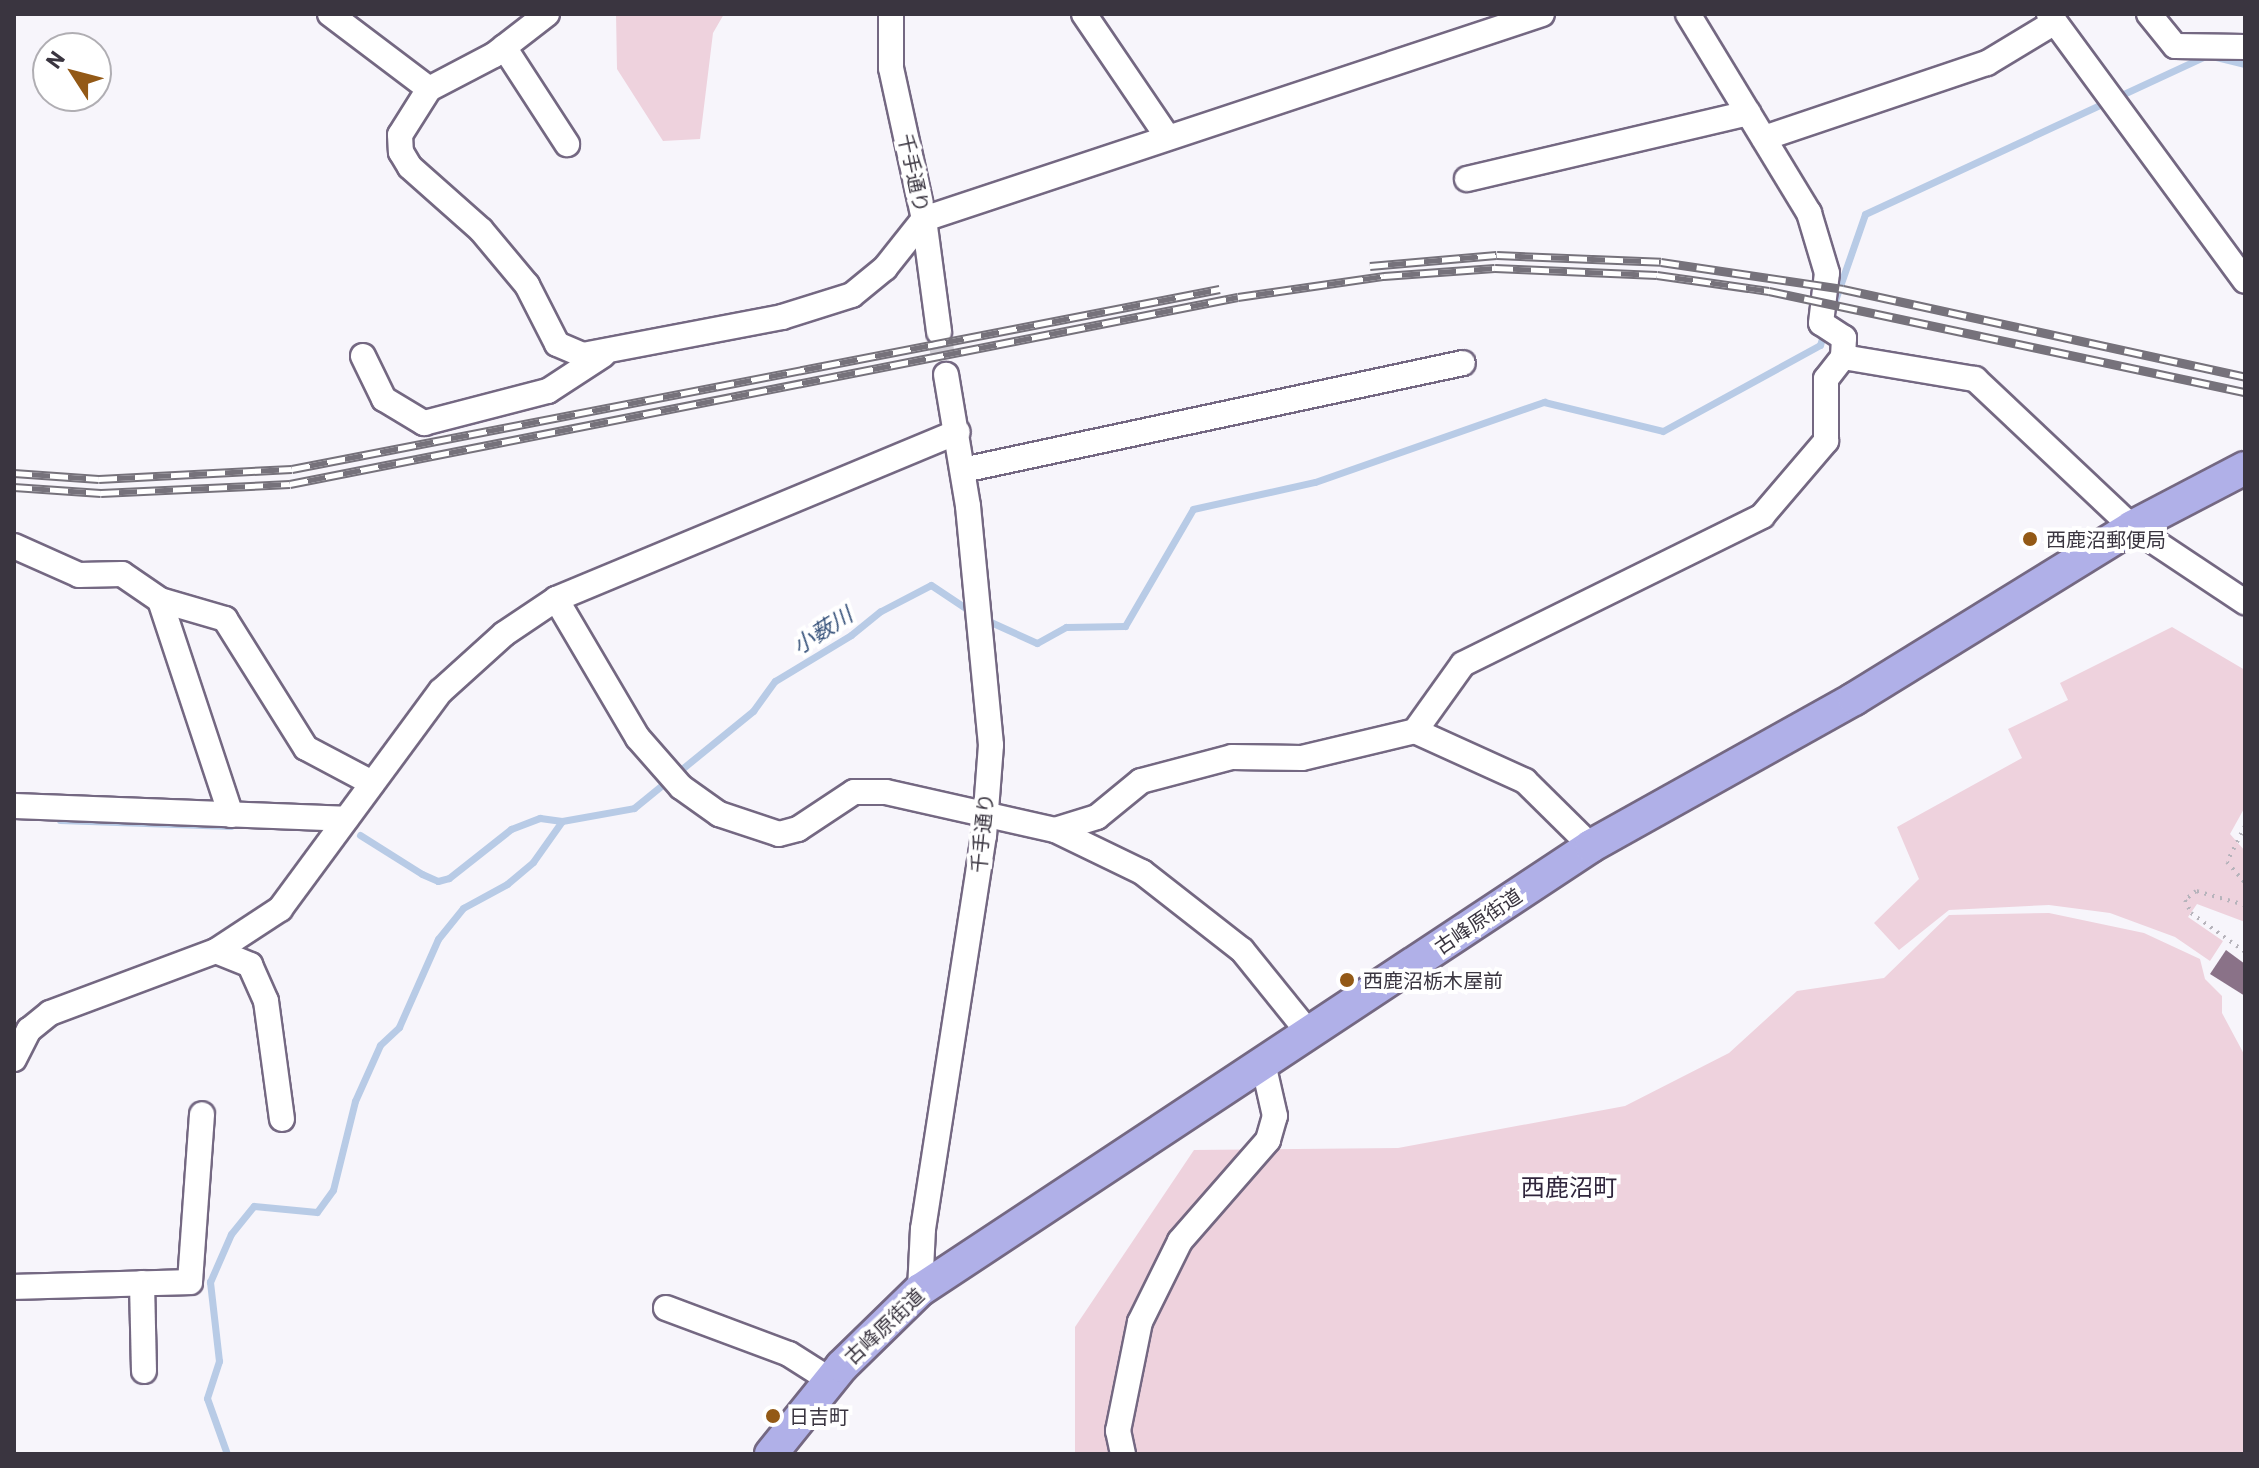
<!DOCTYPE html>
<html>
<head>
<meta charset="utf-8">
<style>
	body { margin:0 }
	#map { position:relative; width:2259px; height:1468px; overflow:hidden; background:#f7f5fb; font-family:Barlow,"Noto Sans JP",sans-serif }
	div>[style] { position:absolute }
	.green>* { inset:0; background:#eed2dd }
	.stream>* { height:7px; margin:-3.5px; padding:0 3.5px; transform-origin:3.5px; border-radius:3.5px; background:#b8cbe6 }
	.building>* { inset:0; background:#8a7288 }
	.minor-tunnel>* { height:24px; margin-top:-12px; transform-origin:0; background:repeating-linear-gradient(90deg,#d1cfd6 0 24px,transparent 0 36px) }
	.path>* { height:4px; margin-top:-2px; transform-origin:0; background:repeating-linear-gradient(90deg,#b6b3bb 0 2px,transparent 0 8px) }
	.roads { filter:drop-shadow(2px 0 #746882) drop-shadow(-2px 0 #746882) drop-shadow(0 2px #746882) drop-shadow(0 -2px #746882) }
	.minor>* { height:24px; margin:-12px; padding:0 12px; transform-origin:12px; border-radius:12px; background:#fff }
	.major>* { height:32px; margin:-16px; padding:0 16px; transform-origin:16px; border-radius:16px; background:#b0b0e8 }
	.rail>* { height:9px; margin-top:-4.5px; transform-origin:0; background:repeating-linear-gradient(90deg,#fff 0 18px,#76727b 0 36px); box-sizing:border-box; border-block:2px solid #76727b }
	.dots>* { width:22px; height:22px; translate:-50% -50%; box-sizing:border-box; border:4px solid #fff; border-radius:50% }
	span { translate:-50% -50%; white-space:nowrap; text-align:center; line-height:1.15; -webkit-text-stroke:8px #fff; paint-order:stroke }
	.street-label { font-size:20px; color:#3a3540 }
	.poi-label { font-size:20px; color:#3a3540 }
	.left { translate:0 -50%; text-align:left }
	.water-label { font-size:22px; color:#39547c; font-style:italic }
	.quarter-label { font-size:24px; color:#30263c }
	.frame { position:absolute; inset:0; border:16px solid #3a3540; pointer-events:none }
	.north { position:absolute; left:32px; top:32px; width:80px; height:80px; box-sizing:border-box; background:#fff; border:2px solid #b0aeb3; border-radius:50%; rotate:306deg; font-size:22px; font-weight:700; line-height:32px; text-align:center; color:#3a3540 }
	.north::after { content:''; display:block; margin:auto; width:28px; height:36px; background:#935916; clip-path:polygon(50% 0,100% 100%,50% 72%,0 100%) }
</style>
</head>
<body>
<div id="map">
	<div class="green">
		<div style="clip-path:polygon(616px 14px,724px 14px,713px 33px,700px 139px,663px 141px,617px 69px)"></div>
		<div style="clip-path:polygon(2172px 627px,2245px 670px,2245px 807px,2230px 834px,2245px 851px,2245px 922px,2197px 904px,2188px 917px,2223px 941px,2210px 961px,2175px 937px,2110px 913px,2049px 905px,1949px 910px,1899px 950px,1874px 923px,1919px 879px,1897px 827px,2022px 758px,2008px 729px,2068px 700px,2060px 683px)"></div>
		<div style="clip-path:polygon(2049px 913px,2144px 933px,2200px 959px,2205px 979px,2222px 996px,2222px 1013px,2245px 1056px,2245px 1454px,1075px 1454px,1075px 1327px,1194px 1150px,1398px 1148px,1625px 1106px,1729px 1053px,1797px 991px,1884px 978px,1949px 915px)"></div>
	</div>
	<div class="stream">
		<div style="left:1833px;top:306px;width:97px;rotate:-70.8deg"></div>
		<div style="left:1865px;top:214px;width:378px;rotate:-24.9deg"></div>
		<div style="left:2208px;top:55px;width:38px;rotate:14deg"></div>
		<div style="left:984px;top:619px;width:58px;rotate:24.4deg"></div>
		<div style="left:1037px;top:643px;width:33px;rotate:-29deg"></div>
		<div style="left:1066px;top:627px;width:59px;rotate:-1deg"></div>
		<div style="left:1125px;top:626px;width:135px;rotate:-59.8deg"></div>
		<div style="left:1193px;top:509px;width:125px;rotate:-12.5deg"></div>
		<div style="left:1315px;top:482px;width:243px;rotate:-19.3deg"></div>
		<div style="left:1544px;top:402px;width:122px;rotate:13.7deg"></div>
		<div style="left:1663px;top:431px;width:179px;rotate:-28.7deg"></div>
		<div style="left:1820px;top:345px;width:17px;rotate:-73deg"></div>
		<div style="left:60px;top:820px;width:171px;rotate:2deg"></div>
		<div style="left:360px;top:835px;width:73px;rotate:32.2deg"></div>
		<div style="left:422px;top:874px;width:17px;rotate:24deg"></div>
		<div style="left:438px;top:881px;width:11px;rotate:-15deg"></div>
		<div style="left:449px;top:878px;width:79px;rotate:-38.3deg"></div>
		<div style="left:511px;top:829px;width:31px;rotate:-21deg"></div>
		<div style="left:540px;top:818px;width:22px;rotate:8deg"></div>
		<div style="left:562px;top:821px;width:73px;rotate:-10.2deg"></div>
		<div style="left:634px;top:808px;width:154px;rotate:-39.2deg"></div>
		<div style="left:753px;top:711px;width:37px;rotate:-54deg"></div>
		<div style="left:775px;top:681px;width:89px;rotate:-31.2deg"></div>
		<div style="left:851px;top:635px;width:38px;rotate:-39deg"></div>
		<div style="left:881px;top:611px;width:56px;rotate:-27.5deg"></div>
		<div style="left:931px;top:585px;width:50px;rotate:33.7deg"></div>
		<div style="left:227px;top:1454px;width:59px;rotate:-109.7deg"></div>
		<div style="left:207px;top:1398px;width:39px;rotate:-72deg"></div>
		<div style="left:219px;top:1361px;width:80px;rotate:-96.5deg"></div>
		<div style="left:210px;top:1282px;width:52px;rotate:-66.4deg"></div>
		<div style="left:231px;top:1234px;width:36px;rotate:-51deg"></div>
		<div style="left:254px;top:1206px;width:63px;rotate:5.4deg"></div>
		<div style="left:317px;top:1212px;width:27px;rotate:-54deg"></div>
		<div style="left:333px;top:1190px;width:92px;rotate:-76.1deg"></div>
		<div style="left:355px;top:1101px;width:61px;rotate:-65.9deg"></div>
		<div style="left:380px;top:1045px;width:26px;rotate:-43deg"></div>
		<div style="left:399px;top:1027px;width:96px;rotate:-66.1deg"></div>
		<div style="left:438px;top:939px;width:40px;rotate:-51deg"></div>
		<div style="left:463px;top:908px;width:50px;rotate:-28.6deg"></div>
		<div style="left:507px;top:884px;width:34px;rotate:-40deg"></div>
		<div style="left:533px;top:862px;width:50px;rotate:-54.7deg"></div>
	</div>
	<div class="building">
		<div style="clip-path:polygon(2226px 950px,2245px 964px,2245px 996px,2210px 974px)"></div>
	</div>
	<div class="minor-tunnel">
		<div style="left:939px;top:332px;width:44px;rotate:80.8deg"></div>
	</div>
	<div class="path">
		<div style="left:2245px;top:826px;width:40px;rotate:116.6deg"></div>
		<div style="left:2227px;top:862px;width:28px;rotate:49deg"></div>
		<div style="left:2245px;top:905px;width:51px;rotate:-164.1deg"></div>
		<div style="left:2196px;top:891px;width:14px;rotate:141deg"></div>
		<div style="left:2185px;top:900px;width:14px;rotate:65deg"></div>
		<div style="left:2191px;top:913px;width:67px;rotate:35.8deg"></div>
	</div>
	<div class="roads">
		<div class="minor">
			<div style="left:330px;top:14px;width:124px;rotate:37.1deg"></div>
			<div style="left:547px;top:14px;width:67px;rotate:142.3deg"></div>
			<div style="left:494px;top:55px;width:73px;rotate:152.4deg"></div>
			<div style="left:429px;top:89px;width:54px;rotate:122.2deg"></div>
			<div style="left:400px;top:135px;width:17px;rotate:87deg"></div>
			<div style="left:401px;top:152px;width:17px;rotate:59deg"></div>
			<div style="left:410px;top:167px;width:95px;rotate:41.6deg"></div>
			<div style="left:481px;top:230px;width:72px;rotate:50.1deg"></div>
			<div style="left:527px;top:285px;width:66px;rotate:63deg"></div>
			<div style="left:557px;top:344px;width:28px;rotate:23deg"></div>
			<div style="left:583px;top:355px;width:203px;rotate:-10.8deg"></div>
			<div style="left:782px;top:317px;width:73px;rotate:-17.4deg"></div>
			<div style="left:852px;top:295px;width:43px;rotate:-39.3deg"></div>
			<div style="left:885px;top:268px;width:63px;rotate:-51.5deg"></div>
			<div style="left:924px;top:219px;width:651px;rotate:-18.35deg"></div>
			<div style="left:891px;top:14px;width:54px;rotate:90deg"></div>
			<div style="left:891px;top:68px;width:155px;rotate:77.7deg"></div>
			<div style="left:924px;top:219px;width:114px;rotate:82.4deg"></div>
			<div style="left:1084px;top:14px;width:148px;rotate:55.8deg"></div>
			<div style="left:2049px;top:14px;width:331px;rotate:53.7deg"></div>
			<div style="left:2149px;top:14px;width:41px;rotate:50.9deg"></div>
			<div style="left:2175px;top:46px;width:70px;rotate:0.8deg"></div>
			<div style="left:504px;top:47px;width:116px;rotate:57deg"></div>
			<div style="left:1764px;top:138px;width:235px;rotate:-18.6deg"></div>
			<div style="left:1987px;top:63px;width:79px;rotate:-31.1deg"></div>
			<div style="left:1467px;top:179px;width:289px;rotate:-13.2deg"></div>
			<div style="left:363px;top:356px;width:48px;rotate:64deg"></div>
			<div style="left:384px;top:399px;width:47px;rotate:31deg"></div>
			<div style="left:424px;top:423px;width:128px;rotate:-14.5deg"></div>
			<div style="left:548px;top:391px;width:66px;rotate:-33.2deg"></div>
			<div style="left:1843px;top:357px;width:134px;rotate:9.5deg"></div>
			<div style="left:1975px;top:379px;width:216px;rotate:43.3deg"></div>
			<div style="left:2132px;top:527px;width:136px;rotate:33.6deg"></div>
			<div style="left:963px;top:470px;width:511px;rotate:-12.08deg"></div>
			<div style="left:14px;top:546px;width:71px;rotate:24deg"></div>
			<div style="left:79px;top:575px;width:43px;rotate:-1.3deg"></div>
			<div style="left:122px;top:574px;width:46px;rotate:34.4deg"></div>
			<div style="left:556px;top:599px;width:161px;rotate:59.5deg"></div>
			<div style="left:638px;top:738px;width:65px;rotate:48.7deg"></div>
			<div style="left:681px;top:787px;width:47px;rotate:35.4deg"></div>
			<div style="left:719px;top:814px;width:63px;rotate:18.4deg"></div>
			<div style="left:779px;top:834px;width:20px;rotate:-15deg"></div>
			<div style="left:798px;top:829px;width:67px;rotate:-33.5deg"></div>
			<div style="left:854px;top:792px;width:32px"></div>
			<div style="left:886px;top:792px;width:173px;rotate:12.7deg"></div>
			<div style="left:1055px;top:830px;width:97px;rotate:25.8deg"></div>
			<div style="left:1142px;top:872px;width:127px;rotate:38deg"></div>
			<div style="left:1242px;top:950px;width:107px;rotate:51.1deg"></div>
			<div style="left:1415px;top:731px;width:82px;rotate:-54.4deg"></div>
			<div style="left:1463px;top:664px;width:334px;rotate:-26.3deg"></div>
			<div style="left:1762px;top:516px;width:99px;rotate:-49.5deg"></div>
			<div style="left:1826px;top:441px;width:62px;rotate:-90deg"></div>
			<div style="left:1826px;top:379px;width:28px;rotate:-52deg"></div>
			<div style="left:1843px;top:357px;width:19px;rotate:-87deg"></div>
			<div style="left:1844px;top:338px;width:27px;rotate:-147deg"></div>
			<div style="left:1821px;top:323px;width:50px;rotate:-83.2deg"></div>
			<div style="left:1827px;top:273px;width:63px;rotate:-106.7deg"></div>
			<div style="left:1809px;top:213px;width:233px;rotate:-121.3deg"></div>
			<div style="left:14px;top:806px;width:332px;rotate:2.2deg"></div>
			<div style="left:231px;top:815px;width:226px;rotate:-108.3deg"></div>
			<div style="left:160px;top:600px;width:68px;rotate:16.3deg"></div>
			<div style="left:225px;top:619px;width:152px;rotate:57.9deg"></div>
			<div style="left:306px;top:748px;width:75px;rotate:27.9deg"></div>
			<div style="left:1055px;top:830px;width:44px;rotate:-17.2deg"></div>
			<div style="left:1097px;top:817px;width:57px;rotate:-39.3deg"></div>
			<div style="left:1141px;top:781px;width:94px;rotate:-14.8deg"></div>
			<div style="left:1232px;top:757px;width:70px;rotate:0.8deg"></div>
			<div style="left:1302px;top:758px;width:116px;rotate:-13.4deg"></div>
			<div style="left:1415px;top:731px;width:121px;rotate:24.4deg"></div>
			<div style="left:1525px;top:781px;width:93px;rotate:44.6deg"></div>
			<div style="left:216px;top:951px;width:37px;rotate:22deg"></div>
			<div style="left:250px;top:965px;width:39px;rotate:66deg"></div>
			<div style="left:266px;top:1001px;width:119px;rotate:82.3deg"></div>
			<div style="left:14px;top:1059px;width:33px;rotate:-63deg"></div>
			<div style="left:29px;top:1030px;width:27px;rotate:-39deg"></div>
			<div style="left:50px;top:1013px;width:177px;rotate:-20.5deg"></div>
			<div style="left:216px;top:951px;width:77px;rotate:-33.3deg"></div>
			<div style="left:280px;top:909px;width:271px;rotate:-53.6deg"></div>
			<div style="left:441px;top:691px;width:85px;rotate:-42.1deg"></div>
			<div style="left:504px;top:634px;width:63px;rotate:-33.9deg"></div>
			<div style="left:556px;top:599px;width:435px;rotate:-22.6deg"></div>
			<div style="left:142px;top:1283px;width:88px;rotate:88.7deg"></div>
			<div style="left:14px;top:1287px;width:176px;rotate:-1.6deg"></div>
			<div style="left:190px;top:1282px;width:168px;rotate:-85.9deg"></div>
			<div style="left:920px;top:1290px;width:61px;rotate:-87.2deg"></div>
			<div style="left:923px;top:1229px;width:398px;rotate:-81.2deg"></div>
			<div style="left:984px;top:836px;width:91px;rotate:-85.6deg"></div>
			<div style="left:991px;top:745px;width:240px;rotate:-95.5deg"></div>
			<div style="left:968px;top:506px;width:133px;rotate:-99.5deg"></div>
			<div style="left:666px;top:1308px;width:131px;rotate:20.5deg"></div>
			<div style="left:789px;top:1354px;width:49px;rotate:32.4deg"></div>
			<div style="left:1123px;top:1454px;width:24px;rotate:-102deg"></div>
			<div style="left:1118px;top:1431px;width:111px;rotate:-78.6deg"></div>
			<div style="left:1140px;top:1322px;width:90px;rotate:-63.7deg"></div>
			<div style="left:1180px;top:1241px;width:134px;rotate:-48.9deg"></div>
			<div style="left:1268px;top:1140px;width:25px;rotate:-74deg"></div>
			<div style="left:1275px;top:1116px;width:54px;rotate:-102.8deg"></div>
		</div>
		<div class="major">
			<div style="left:771px;top:1454px;width:113px;rotate:-51.1deg"></div>
			<div style="left:842px;top:1366px;width:109px;rotate:-44.3deg"></div>
			<div style="left:920px;top:1290px;width:805px;rotate:-33.49deg"></div>
			<div style="left:1591px;top:846px;width:301px;rotate:-29.2deg"></div>
			<div style="left:1854px;top:699px;width:327px;rotate:-31.7deg"></div>
			<div style="left:2132px;top:527px;width:127px;rotate:-27.6deg"></div>
		</div>
	</div>
	<div class="rail">
		<div style="left:1370px;top:266px;width:127px;rotate:-5deg"></div>
		<div style="left:1497px;top:255px;width:164px;rotate:2.4deg"></div>
		<div style="left:1661px;top:262px;width:184px;rotate:8.4deg"></div>
		<div style="left:1843px;top:289px;width:412px;rotate:12.3deg"></div>
		<div style="left:14px;top:473px;width:85px;rotate:4deg"></div>
		<div style="left:99px;top:479px;width:193px;rotate:-3deg"></div>
		<div style="left:292px;top:469px;width:945px;rotate:-10.98deg"></div>
		<div style="left:14px;top:487px;width:87px;rotate:3.9deg"></div>
		<div style="left:101px;top:493px;width:189px;rotate:-2.7deg"></div>
		<div style="left:290px;top:484px;width:966px;rotate:-11.16deg"></div>
		<div style="left:1238px;top:297px;width:148px;rotate:-8.2deg"></div>
		<div style="left:1384px;top:276px;width:111px;rotate:-4.1deg"></div>
		<div style="left:1495px;top:268px;width:162px;rotate:2.5deg"></div>
		<div style="left:1657px;top:275px;width:113px;rotate:8.1deg"></div>
		<div style="left:1769px;top:291px;width:487px;rotate:12deg"></div>
	</div>
	<div class="dots">
		<div style="left:2030px;top:539px;background:#935916"></div>
		<div style="left:1347px;top:980px;background:#935916"></div>
		<div style="left:773px;top:1416px;background:#935916"></div>
	</div>
	<div class="street-label">
		<span style="left:914px;top:173px;rotate:78deg">千手通り</span>
		<span style="left:982px;top:833px;rotate:-84deg">千手通り</span>
		<span style="left:1478px;top:921px;rotate:-34deg">古峰原街道</span>
		<span style="left:884px;top:1326px;rotate:-43deg">古峰原街道</span>
	</div>
	<div class="poi-label">
		<span class="left" style="left:2046px;top:539px">西鹿沼郵便局</span>
		<span class="left" style="left:1363px;top:980px">西鹿沼栃木屋前</span>
		<span class="left" style="left:789px;top:1416px">日吉町</span>
	</div>
	<div class="water-label">
		<span style="left:822px;top:630px;rotate:-33deg">小薮川</span>
	</div>
	<div class="quarter-label">
		<span style="left:1569px;top:1187px">西鹿沼町</span>
	</div>
	<div class="frame"></div>
	<div class="north">N</div>
</div>
</body>
</html>
